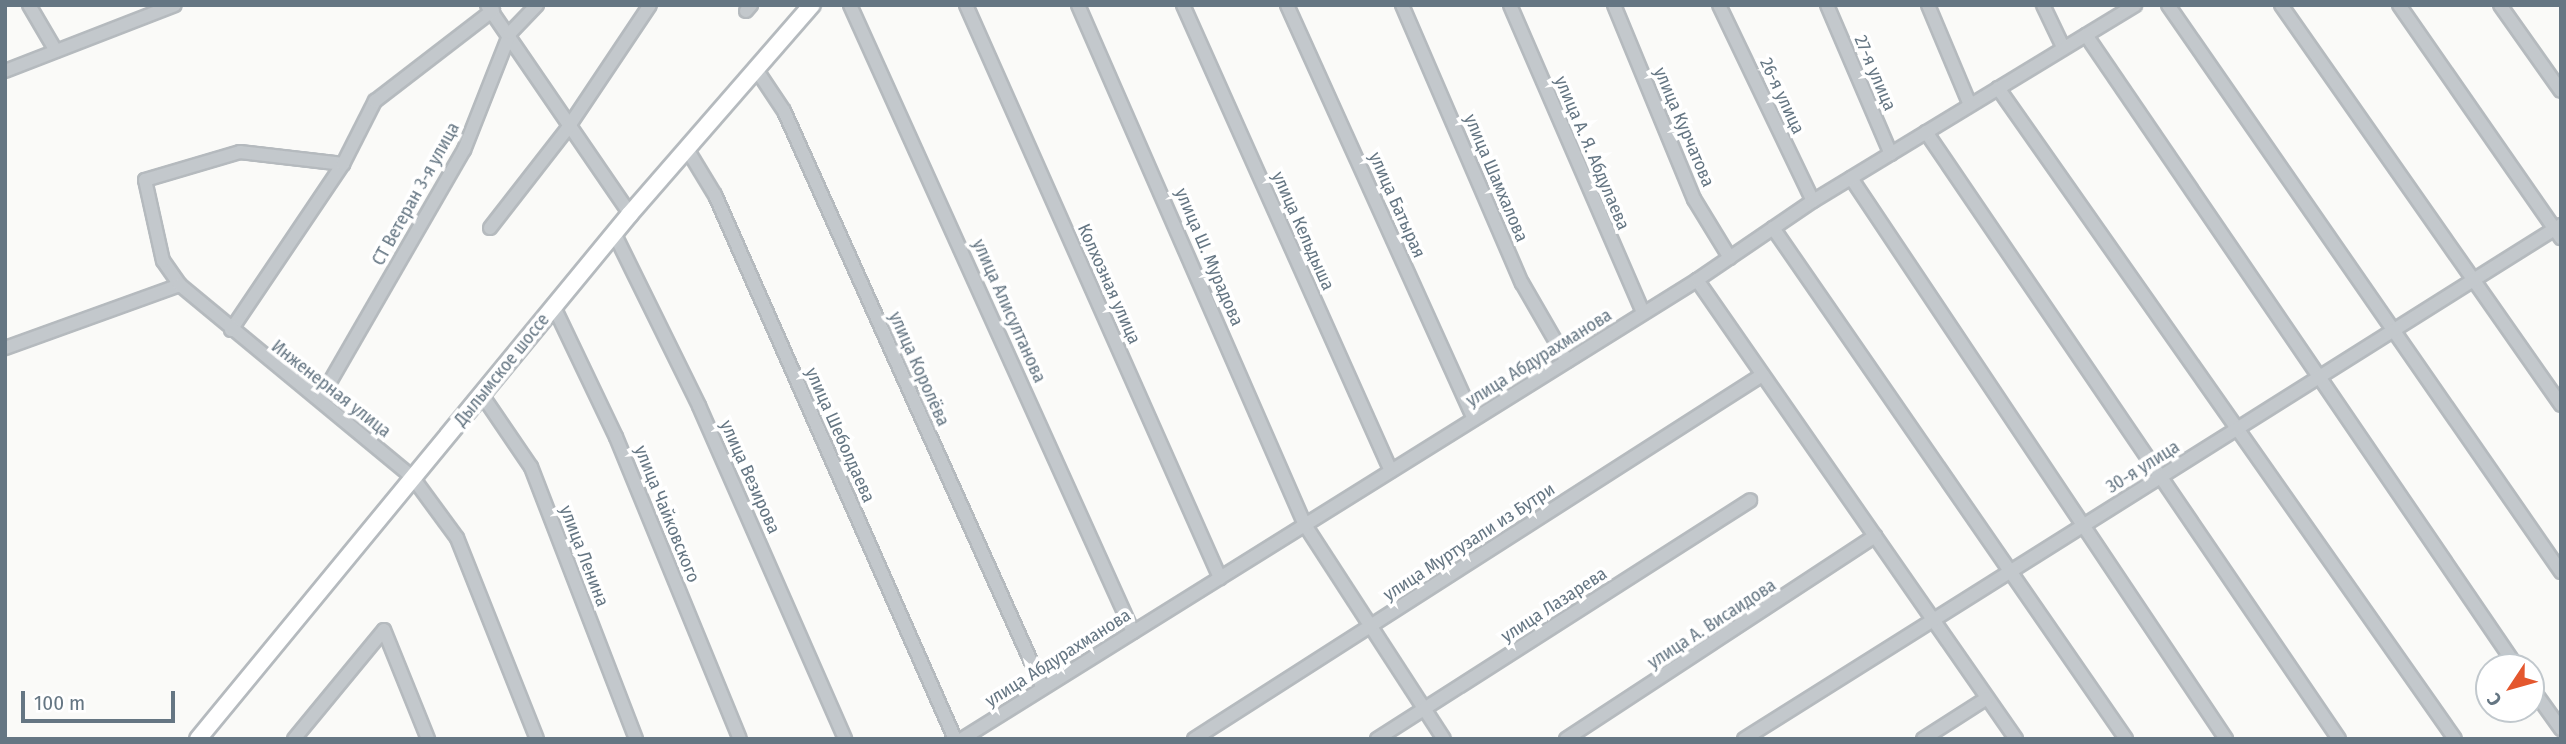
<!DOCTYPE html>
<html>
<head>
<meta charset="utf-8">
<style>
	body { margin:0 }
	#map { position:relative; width:2566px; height:744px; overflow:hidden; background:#fafaf8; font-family:"Fira Sans Condensed",sans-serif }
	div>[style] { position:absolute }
	.roads { filter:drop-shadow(2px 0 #b5babe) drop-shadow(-2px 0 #b5babe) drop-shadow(0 2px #b5babe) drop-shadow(0 -2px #b5babe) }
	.minor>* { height:12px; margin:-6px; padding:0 6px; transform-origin:6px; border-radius:6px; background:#c3c8cc }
	.major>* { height:16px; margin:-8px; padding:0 8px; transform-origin:8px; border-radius:8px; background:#fff }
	span { translate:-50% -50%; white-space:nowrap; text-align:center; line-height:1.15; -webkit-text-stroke:7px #fff; paint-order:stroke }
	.street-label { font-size:18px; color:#657683 }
	.frame { position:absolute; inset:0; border:7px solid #657683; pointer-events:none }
	.north { position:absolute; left:2475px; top:653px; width:70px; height:70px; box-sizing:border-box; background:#fff; border:2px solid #c1c8cd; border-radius:50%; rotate:234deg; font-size:19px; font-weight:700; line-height:28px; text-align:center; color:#657683 }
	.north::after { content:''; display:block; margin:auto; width:24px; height:32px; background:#e4572e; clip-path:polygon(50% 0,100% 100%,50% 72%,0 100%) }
	.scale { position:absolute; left:21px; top:691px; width:154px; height:32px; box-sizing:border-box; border:4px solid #657683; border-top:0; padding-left:9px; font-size:21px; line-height:24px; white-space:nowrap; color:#657683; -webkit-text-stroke:5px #fff; paint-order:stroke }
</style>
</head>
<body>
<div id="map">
	<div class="roads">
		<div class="minor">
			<div style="left:29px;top:5px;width:53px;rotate:59.6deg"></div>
			<div style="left:487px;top:5px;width:253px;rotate:55.6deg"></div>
			<div style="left:850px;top:5px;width:688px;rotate:65.71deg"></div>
			<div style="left:966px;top:5px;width:627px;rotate:66.09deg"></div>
			<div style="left:1078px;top:5px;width:567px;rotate:66.42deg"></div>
			<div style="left:1305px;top:525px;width:255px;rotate:57deg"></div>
			<div style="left:1183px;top:5px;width:510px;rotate:65.95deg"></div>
			<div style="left:1287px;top:5px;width:454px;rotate:65.7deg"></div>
			<div style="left:1402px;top:5px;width:303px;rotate:66.7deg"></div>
			<div style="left:1522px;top:283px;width:90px;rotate:60deg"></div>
			<div style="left:1510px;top:5px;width:335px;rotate:66.6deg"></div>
			<div style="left:1614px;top:5px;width:210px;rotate:67.6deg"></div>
			<div style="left:1694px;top:199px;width:69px;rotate:58.6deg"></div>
			<div style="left:1719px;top:5px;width:217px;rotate:64.4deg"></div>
			<div style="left:1827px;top:5px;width:162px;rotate:66.8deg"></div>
			<div style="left:1928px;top:5px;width:108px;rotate:67.2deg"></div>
			<div style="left:2043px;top:5px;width:47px;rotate:64.5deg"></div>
			<div style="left:2168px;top:5px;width:690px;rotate:55.27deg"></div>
			<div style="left:2281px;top:5px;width:488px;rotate:55deg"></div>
			<div style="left:2399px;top:5px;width:284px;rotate:55.2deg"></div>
			<div style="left:2500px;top:5px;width:105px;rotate:54.7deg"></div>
			<div style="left:746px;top:11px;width:8px;rotate:-50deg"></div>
			<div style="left:2086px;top:35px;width:765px;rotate:55.71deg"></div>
			<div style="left:756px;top:69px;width:50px;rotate:56.3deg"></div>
			<div style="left:784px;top:111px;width:632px;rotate:65.83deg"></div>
			<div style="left:5px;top:71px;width:182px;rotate:-21.2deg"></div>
			<div style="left:1998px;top:88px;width:795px;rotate:54.93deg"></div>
			<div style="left:1926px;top:132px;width:734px;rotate:55.77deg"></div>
			<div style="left:687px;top:149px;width:54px;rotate:58.7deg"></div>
			<div style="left:715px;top:195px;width:595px;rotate:66.19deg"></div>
			<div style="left:1851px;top:178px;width:675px;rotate:56.24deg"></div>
			<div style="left:490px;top:228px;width:125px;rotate:-52.1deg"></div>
			<div style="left:567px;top:129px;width:149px;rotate:-56.2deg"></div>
			<div style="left:1773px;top:228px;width:621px;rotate:55.36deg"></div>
			<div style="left:614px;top:233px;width:193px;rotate:63.8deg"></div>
			<div style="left:699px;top:406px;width:364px;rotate:66.3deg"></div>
			<div style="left:1697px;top:280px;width:559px;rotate:55.2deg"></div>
			<div style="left:180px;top:285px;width:29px;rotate:-125deg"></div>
			<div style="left:163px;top:261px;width:83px;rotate:-102.5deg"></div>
			<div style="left:145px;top:180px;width:99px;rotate:-16.4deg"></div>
			<div style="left:240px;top:152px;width:104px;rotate:6.6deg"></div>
			<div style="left:554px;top:307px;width:144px;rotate:64.5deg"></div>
			<div style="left:616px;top:437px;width:326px;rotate:67.7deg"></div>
			<div style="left:231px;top:330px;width:200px;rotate:-56deg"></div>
			<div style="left:343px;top:164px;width:71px;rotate:-63.1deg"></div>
			<div style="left:375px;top:101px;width:149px;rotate:-37.6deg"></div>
			<div style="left:5px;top:348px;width:186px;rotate:-19.8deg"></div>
			<div style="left:180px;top:285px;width:303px;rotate:39.6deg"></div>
			<div style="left:413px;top:478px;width:74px;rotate:53.7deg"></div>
			<div style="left:457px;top:538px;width:216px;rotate:68.3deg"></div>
			<div style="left:482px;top:395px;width:87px;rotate:55.8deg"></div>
			<div style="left:531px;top:467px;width:292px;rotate:68.9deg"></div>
			<div style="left:320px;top:399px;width:288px;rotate:-60deg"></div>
			<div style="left:464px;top:150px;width:126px;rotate:-68.5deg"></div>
			<div style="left:510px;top:33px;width:39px;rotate:-46deg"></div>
			<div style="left:2531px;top:687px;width:52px;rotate:54.5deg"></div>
			<div style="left:294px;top:739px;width:141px;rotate:-50.5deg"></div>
			<div style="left:384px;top:630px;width:118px;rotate:68deg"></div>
			<div style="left:962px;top:739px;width:867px;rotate:-31.98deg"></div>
			<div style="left:1697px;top:280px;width:140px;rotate:-34.3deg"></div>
			<div style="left:1813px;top:201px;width:377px;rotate:-31.3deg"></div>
			<div style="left:1194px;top:739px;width:675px;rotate:-32.65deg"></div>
			<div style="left:1377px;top:739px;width:443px;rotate:-32.6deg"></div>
			<div style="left:1566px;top:739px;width:370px;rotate:-33.3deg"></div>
			<div style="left:1744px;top:739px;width:965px;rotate:-32.18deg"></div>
			<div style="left:1923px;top:739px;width:76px;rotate:-32.6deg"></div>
		</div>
		<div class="major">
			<div style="left:198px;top:739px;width:680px;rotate:-50.55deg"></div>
			<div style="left:630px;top:214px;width:277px;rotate:-49deg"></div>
		</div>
	</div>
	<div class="street-label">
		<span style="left:1875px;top:73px;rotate:67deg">27-я улица</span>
		<span style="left:1782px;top:96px;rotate:65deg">26-я улица</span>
		<span style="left:1684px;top:127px;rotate:67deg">улица Курчатова</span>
		<span style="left:1592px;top:153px;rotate:67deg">улица А. Я. Абдулаева</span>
		<span style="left:1496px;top:178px;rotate:67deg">улица Шамхалова</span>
		<span style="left:416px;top:194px;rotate:-61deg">СТ Ветеран 3-я улица</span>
		<span style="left:1397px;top:205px;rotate:66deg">улица Батырая</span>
		<span style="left:1303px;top:231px;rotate:66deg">улица Кельдыша</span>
		<span style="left:1209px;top:257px;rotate:67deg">улица Ш. Мурадова</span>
		<span style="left:1109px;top:284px;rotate:66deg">Колхозная улица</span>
		<span style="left:1009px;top:311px;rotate:66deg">улица Алисултанова</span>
		<span style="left:1539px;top:358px;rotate:-32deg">улица Абдурахманова</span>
		<span style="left:919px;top:369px;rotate:66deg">улица Королёва</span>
		<span style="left:502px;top:370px;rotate:-51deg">Дылымское шоссе</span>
		<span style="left:331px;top:389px;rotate:38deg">Инженерная улица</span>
		<span style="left:840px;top:435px;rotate:66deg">улица Шеболдаева</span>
		<span style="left:2143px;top:467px;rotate:-32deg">30-я улица</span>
		<span style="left:750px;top:477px;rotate:66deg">улица Везирова</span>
		<span style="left:667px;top:514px;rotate:68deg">улица Чайковского</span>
		<span style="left:1469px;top:542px;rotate:-33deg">улица Муртузали из Бутри</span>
		<span style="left:584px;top:556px;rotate:69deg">улица Ленина</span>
		<span style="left:1554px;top:605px;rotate:-33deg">улица Лазарева</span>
		<span style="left:1712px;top:624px;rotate:-33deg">улица А. Висаидова</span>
		<span style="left:1058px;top:658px;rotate:-32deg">улица Абдурахманова</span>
	</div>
	<div class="frame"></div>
	<div class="north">С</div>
	<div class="scale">100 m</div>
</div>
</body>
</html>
